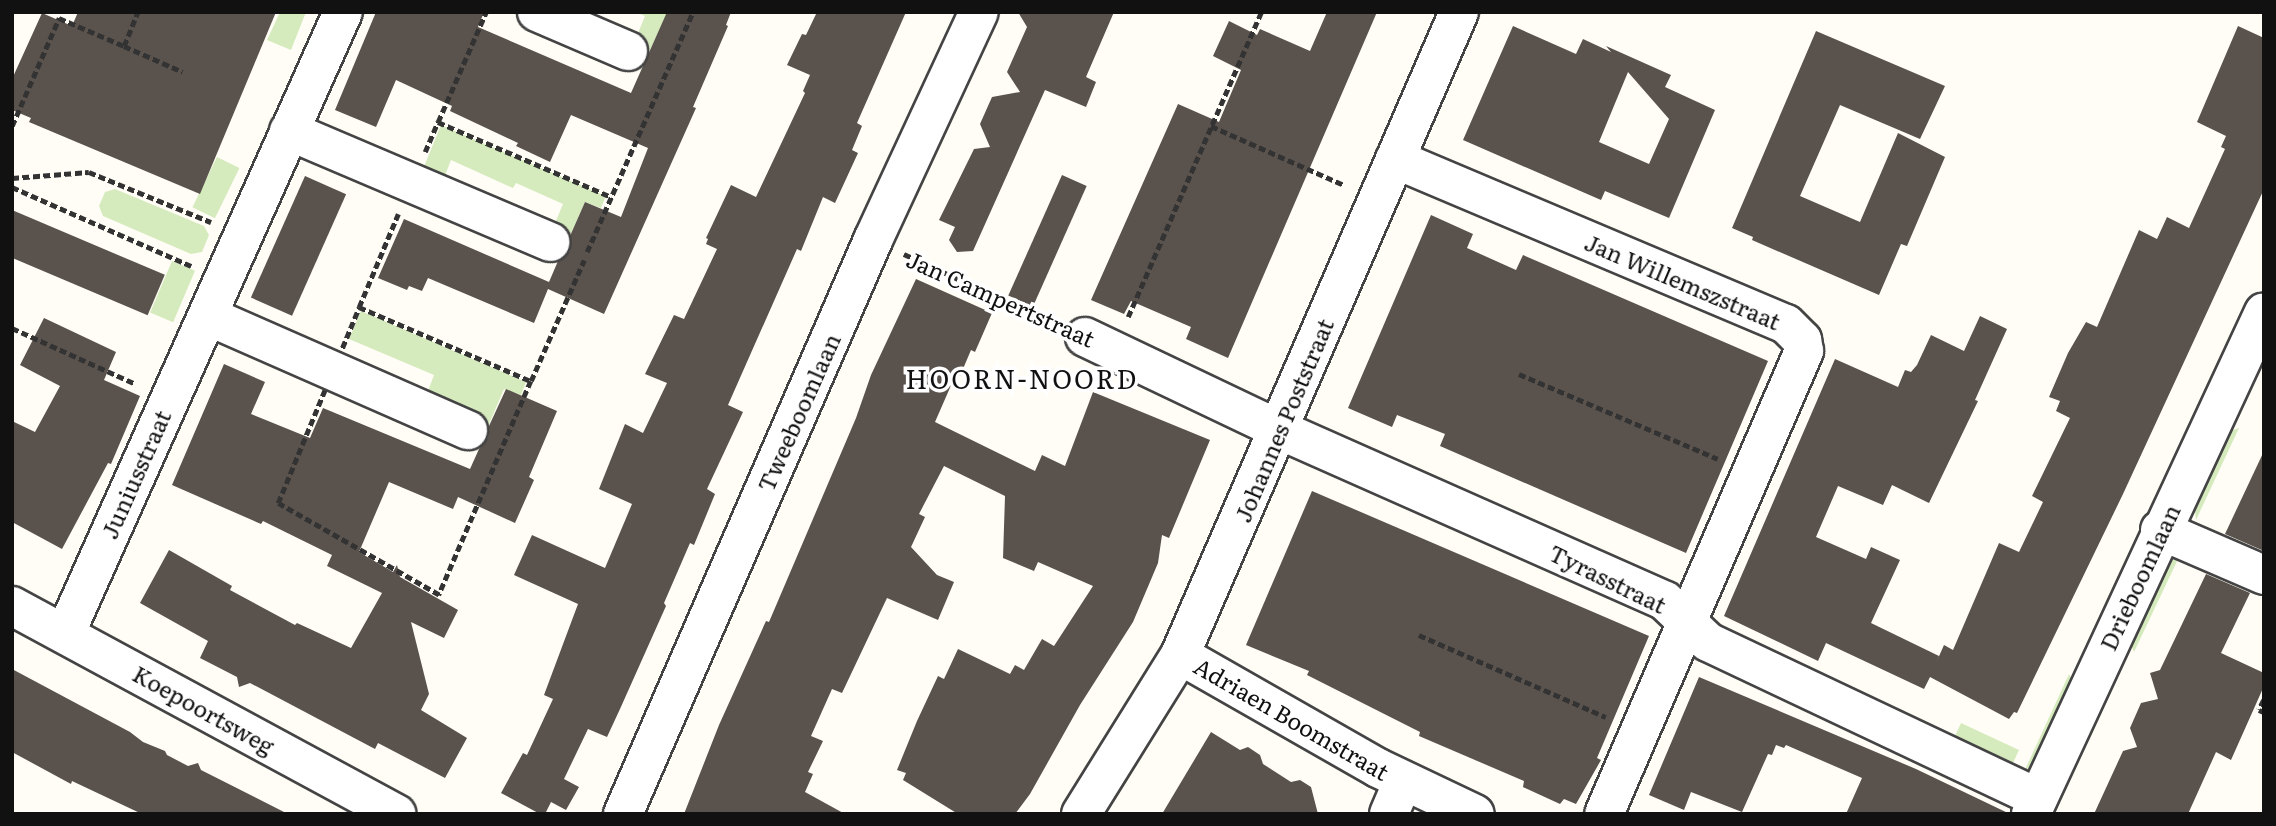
<!DOCTYPE html>
<html>
<head>
<meta charset="utf-8">
<style>
	body { margin:0 }
	#map { position:relative; width:2276px; height:826px; overflow:hidden; background:#fffdf5; font-family:Literata,serif }
	div>[style] { position:absolute }
	.green>* { inset:0; background:#d5ebbd; transform-origin:0 0 }
	.building>* { inset:0; background:#5a524d; transform-origin:0 0 }
	.path>* { height:4.5px; margin-top:-2.25px; transform-origin:0; background:repeating-linear-gradient(90deg,#333 0 7px,transparent 0 10.5px) }
	.roads { filter:drop-shadow(2px 0 #444) drop-shadow(-2px 0 #444) drop-shadow(0 2px #444) drop-shadow(0 -2px #444) }
	.minor>* { height:38px; margin:-19px; padding:0 19px; transform-origin:19px; border-radius:19px; background:#fff }
	span { translate:-50% -50%; white-space:nowrap; text-align:center; line-height:1.15; -webkit-text-stroke:7px #fff; paint-order:stroke }
	.street-label { font-size:23px; color:#111 }
	.quarter-label { font-size:26px; color:#111; letter-spacing:2px }
	.frame { position:absolute; inset:0; border:14px solid #111; pointer-events:none }
</style>
</head>
<body>
<div id="map">
	<div class="green">
		<div style="clip-path:polygon(280px 12px,306px 12px,291px 50px,267px 40px)"></div>
		<div style="clip-path:polygon(636px 12px,686px 12px,667px 13px,641px 69px,632px 65px,634px 43px,645px 16px)"></div>
		<div style="clip-path:polygon(441px 125px,606px 196px,601px 208px,585px 202px,560px 258px,551px 254px,553px 228px,563px 204px,516px 183px,513px 188px,451px 160px,444px 178px,423px 169px)"></div>
		<div style="left:217px;top:157px;width:25px;height:56px;rotate:26deg"></div>
		<div style="clip-path:polygon(115px 189px,204px 226px,209px 235px,202px 252px,191px 254px,103px 216px,99px 206px,105px 192px)"></div>
		<div style="left:172px;top:261px;width:25px;height:56px;rotate:23deg"></div>
		<div style="clip-path:polygon(361px 311px,526px 382px,521px 395px,504px 389px,480px 445px,471px 442px,425px 399px,434px 375px,349px 339px)"></div>
		<div style="clip-path:polygon(2239px 428px,2196px 520px,2194px 503px,2227px 432px)"></div>
		<div style="clip-path:polygon(2180px 555px,2134px 652px,2129px 640px,2168px 562px)"></div>
		<div style="clip-path:polygon(2069px 674px,2075px 686px,2039px 761px,2024px 772px)"></div>
		<div style="left:1961px;top:723px;width:64px;height:14px;rotate:25deg"></div>
	</div>
	<div class="building">
		<div style="clip-path:polygon(78px 12px,276px 12px,200px 194px,29px 122px,31px 118px,12px 110px,12px 79px,42px 13px,72px 26px)"></div>
		<div style="clip-path:polygon(376px 12px,484px 12px,478px 27px,631px 93px,667px 12px,731px 12px,726px 25px,728px 26px,693px 107px,696px 108px,604px 314px,548px 289px,534px 323px,428px 278px,422px 291px,409px 286px,407px 290px,378px 278px,404px 219px,549px 282px,558px 261px,570px 251px,570px 236px,585px 202px,621px 217px,648px 148px,571px 115px,550px 162px,516px 146px,518px 143px,450px 111px,452px 106px,396px 80px,376px 127px,335px 110px)"></div>
		<div style="clip-path:polygon(817px 12px,906px 12px,857px 123px,862px 126px,852px 150px,858px 153px,835px 203px,823px 197px,801px 251px,797px 249px,728px 405px,743px 412px,707px 489px,715px 494px,694px 545px,690px 543px,664px 603px,666px 606px,620px 709px,607px 737px,588px 729px,564px 779px,579px 787px,566px 810px,551px 802px,545px 814px,540px 814px,501px 793px,523px 753px,527px 755px,553px 699px,544px 695px,578px 604px,514px 575px,532px 535px,605px 568px,632px 504px,599px 489px,625px 424px,643px 433px,667px 383px,645px 374px,674px 315px,684px 319px,717px 249px,706px 244px,708px 239px,706px 238px,731px 185px,756px 197px,805px 93px,803px 91px,810px 75px,787px 65px,802px 34px,806px 35px)"></div>
		<div style="clip-path:polygon(1018px 12px,1114px 12px,1086px 77px,1096px 82px,1086px 107px,1045px 90px,973px 251px,957px 252px,949px 240px,955px 227px,939px 220px,974px 149px,990px 147px,980px 124px,992px 97px,1020px 92px,1007px 72px,1027px 27px)"></div>
		<div style="clip-path:polygon(1327px 12px,1377px 12px,1228px 358px,1186px 339px,1191px 327px,1131px 301px,1124px 314px,1091px 300px,1178px 104px,1219px 122px,1241px 70px,1213px 56px,1229px 21px,1257px 35px,1260px 29px,1310px 51px)"></div>
		<div style="clip-path:polygon(evenodd,1513px 26px,1576px 54px,1583px 39px,1611px 52px,1606px 46px,1671px 75px,1665px 87px,1715px 110px,1669px 218px,1605px 191px,1601px 200px,1463px 140px,1513px 26px,1628px 72px,1669px 119px,1649px 164px,1599px 142px,1628px 72px)"></div>
		<div style="clip-path:polygon(2238px 26px,2264px 38px,2264px 189px,2123px 494px,2017px 713px,2014px 712px,2009px 719px,1930px 677px,1924px 689px,1826px 643px,1818px 661px,1724px 616px,1835px 359px,1898px 387px,1905px 370px,1911px 372px,1917px 365px,1931px 335px,1964px 351px,1980px 316px,2007px 329px,1975px 400px,1978px 401px,1929px 503px,1892px 485px,1883px 505px,1838px 486px,1816px 537px,1866px 559px,1871px 547px,1900px 560px,1871px 623px,1939px 656px,1936px 663px,1944px 645px,1953px 650px,1999px 543px,2019px 552px,2043px 502px,2032px 496px,2070px 418px,2056px 411px,2060px 401px,2049px 397px,2068px 353px,2086px 322px,2097px 327px,2139px 230px,2157px 239px,2167px 217px,2189px 228px,2225px 149px,2221px 147px,2226px 136px,2197px 122px)"></div>
		<div style="clip-path:polygon(1816px 31px,1945px 86px,1920px 139px,1840px 105px,1800px 196px,1860px 222px,1898px 133px,1945px 157px,1907px 246px,1901px 244px,1879px 295px,1752px 240px,1753px 237px,1732px 228px)"></div>
		<div style="left:1062px;top:175px;width:27px;height:132px;rotate:24deg"></div>
		<div style="left:305px;top:176px;width:45px;height:133px;rotate:24deg"></div>
		<div style="left:12px;top:210px;width:166px;height:44px;rotate:23deg"></div>
		<div style="clip-path:polygon(1431px 215px,1473px 234px,1467px 248px,1516px 270px,1523px 255px,1768px 361px,1686px 553px,1440px 446px,1445px 434px,1397px 415px,1392px 427px,1348px 408px)"></div>
		<div style="clip-path:polygon(916px 279px,992px 313px,975px 352px,971px 350px,960px 376px,956px 374px,935px 422px,1035px 471px,1042px 455px,1065px 466px,1093px 392px,1210px 440px,1169px 538px,1162px 535px,1158px 563px,1133px 622px,1080px 705px,1030px 794px,1015px 814px,958px 814px,903px 780px,906px 773px,897px 770px,917px 721px,938px 676px,944px 679px,958px 649px,1010px 674px,1015px 665px,1024px 670px,1042px 639px,1054px 646px,1093px 586px,1038px 562px,1034px 571px,1003px 558px,1005px 496px,944px 466px,919px 514px,925px 517px,911px 547px,937px 575px,954px 582px,938px 620px,887px 598px,842px 693px,832px 689px,811px 736px,823px 741px,808px 772px,813px 774px,805px 792px,845px 814px,684px 814px,719px 725px,766px 621px,769px 622px,856px 418px,871px 375px)"></div>
		<div style="clip-path:polygon(44px 318px,116px 352px,104px 380px,140px 396px,111px 464px,108px 463px,62px 549px,12px 522px,12px 421px,35px 432px,60px 386px,20px 365px)"></div>
		<div style="clip-path:polygon(224px 364px,265px 382px,251px 414px,310px 438px,323px 408px,470px 469px,479px 449px,488px 438px,489px 426px,506px 389px,557px 411px,529px 477px,534px 480px,515px 523px,458px 497px,453px 509px,389px 482px,359px 552px,393px 572px,397px 565px,400px 577px,458px 610px,444px 638px,411px 622px,429px 694px,421px 710px,467px 738px,445px 778px,378px 743px,375px 749px,250px 683px,239px 687px,237px 677px,200px 658px,208px 641px,140px 603px,169px 550px,232px 586px,230px 590px,295px 625px,297px 623px,351px 648px,382px 593px,327px 566px,332px 555px,263px 521px,261px 524px,172px 485px)"></div>
		<div style="clip-path:polygon(2264px 451px,2264px 551px,2225px 534px)"></div>
		<div style="clip-path:polygon(1312px 491px,1649px 636px,1597px 758px,1601px 760px,1576px 804px,1564px 799px,1560px 804px,1523px 787px,1524px 781px,1419px 736px,1420px 732px,1307px 675px,1309px 671px,1246px 645px)"></div>
		<div style="clip-path:polygon(2206px 574px,2250px 593px,2221px 653px,2264px 673px,2264px 686px,2231px 760px,2216px 752px,2188px 814px,2094px 814px,2123px 751px,2137px 747px,2130px 728px,2141px 703px,2158px 699px,2150px 673px,2160px 670px)"></div>
		<div style="clip-path:polygon(12px 669px,130px 732px,143px 742px,165px 751px,167px 755px,188px 766px,198px 763px,201px 770px,288px 814px,142px 814px,72px 781px,71px 784px,12px 752px)"></div>
		<div style="clip-path:polygon(1699px 677px,1916px 769px,2010px 814px,1846px 814px,1862px 778px,1786px 745px,1784px 748px,1776px 745px,1772px 755px,1768px 754px,1742px 812px,1691px 792px,1684px 810px,1649px 795px)"></div>
		<div style="clip-path:polygon(1211px 732px,1240px 750px,1248px 747px,1260px 755px,1263px 764px,1291px 782px,1300px 780px,1311px 787px,1318px 814px,1162px 814px)"></div>
	</div>
	<div class="path">
		<div style="left:124px;top:46px;width:64px;rotate:23.8deg"></div>
		<div style="left:438px;top:122px;width:120px;rotate:-66.4deg"></div>
		<div style="left:12px;top:126px;width:118px;rotate:-66.5deg"></div>
		<div style="left:59px;top:18px;width:71px;rotate:23.3deg"></div>
		<div style="left:124px;top:46px;width:37px;rotate:-68deg"></div>
		<div style="left:1211px;top:126px;width:145px;rotate:23.9deg"></div>
		<div style="left:425px;top:152px;width:33px;rotate:-67deg"></div>
		<div style="left:438px;top:122px;width:189px;rotate:23.4deg"></div>
		<div style="left:12px;top:178px;width:77px;rotate:-4.5deg"></div>
		<div style="left:89px;top:172px;width:132px;rotate:22.3deg"></div>
		<div style="left:12px;top:187px;width:196px;rotate:23.8deg"></div>
		<div style="left:587px;top:252px;width:262px;rotate:-66.2deg"></div>
		<div style="left:904px;top:254px;width:163px;rotate:24.7deg"></div>
		<div style="left:359px;top:307px;width:187px;rotate:23.3deg"></div>
		<div style="left:531px;top:381px;width:233px;rotate:113.3deg"></div>
		<div style="left:439px;top:595px;width:185px;rotate:-150.3deg"></div>
		<div style="left:278px;top:503px;width:212px;rotate:-67.5deg"></div>
		<div style="left:359px;top:307px;width:101px;rotate:-67.2deg"></div>
		<div style="left:1128px;top:317px;width:333px;rotate:-66.4deg"></div>
		<div style="left:12px;top:328px;width:136px;rotate:24.3deg"></div>
		<div style="left:1519px;top:374px;width:216px;rotate:23.1deg"></div>
		<div style="left:531px;top:381px;width:132px;rotate:-66.3deg"></div>
		<div style="left:1419px;top:635px;width:204px;rotate:23.7deg"></div>
		<div style="left:2264px;top:700px;width:11px;rotate:117deg"></div>
		<div style="left:2259px;top:710px;width:5px;rotate:22deg"></div>
	</div>
	<div class="roads">
		<div class="minor">
			<div style="left:537px;top:12px;width:99px;rotate:23.2deg"></div>
			<div style="left:289px;top:131px;width:284px;rotate:23deg"></div>
			<div style="left:1395px;top:159px;width:424px;rotate:22.9deg"></div>
			<div style="left:1786px;top:324px;width:23px;rotate:45deg"></div>
			<div style="left:1802px;top:340px;width:11px;rotate:80deg"></div>
			<div style="left:1804px;top:351px;width:504px;rotate:113.36deg"></div>
			<div style="left:208px;top:316px;width:284px;rotate:23.7deg"></div>
			<div style="left:1085px;top:337px;width:216px;rotate:25.5deg"></div>
			<div style="left:1280px;top:430px;width:421px;rotate:23.9deg"></div>
			<div style="left:1665px;top:601px;width:59px;rotate:43.6deg"></div>
			<div style="left:1708px;top:642px;width:365px;rotate:25.3deg"></div>
			<div style="left:2160px;top:530px;width:113px;rotate:23.4deg"></div>
			<div style="left:12px;top:606px;width:437px;rotate:28.4deg"></div>
			<div style="left:65px;top:634px;width:681px;rotate:-65.92deg"></div>
			<div style="left:1180px;top:655px;width:228px;rotate:29.7deg"></div>
			<div style="left:1378px;top:768px;width:107px;rotate:25.4deg"></div>
			<div style="left:623px;top:814px;width:626px;rotate:-66.46deg"></div>
			<div style="left:873px;top:240px;width:251px;rotate:-65.1deg"></div>
			<div style="left:1081px;top:814px;width:187px;rotate:-58.1deg"></div>
			<div style="left:1180px;top:655px;width:701px;rotate:-66.54deg"></div>
			<div style="left:1389px;top:814px;width:36px;rotate:-67deg"></div>
			<div style="left:2031px;top:814px;width:553px;rotate:-65.1deg"></div>
		</div>
	</div>
	<div class="street-label">
		<span style="left:1683px;top:281px;rotate:23deg">Jan Willemszstraat</span>
		<span style="left:1001px;top:298px;rotate:24deg">Jan Campertstraat</span>
		<span style="left:798px;top:412px;rotate:-66deg">Tweeboomlaan</span>
		<span style="left:1283px;top:420px;rotate:-67deg">Johannes Poststraat</span>
		<span style="left:135px;top:474px;rotate:-66deg">Juniusstraat</span>
		<span style="left:2139px;top:577px;rotate:-65deg">Drieboomlaan</span>
		<span style="left:1608px;top:578px;rotate:26deg">Tyrasstraat</span>
		<span style="left:204px;top:709px;rotate:29deg">Koepoortsweg</span>
		<span style="left:1292px;top:718px;rotate:30deg">Adriaen Boomstraat</span>
	</div>
	<div class="quarter-label">
		<span style="left:1022px;top:378px">HOORN-NOORD</span>
	</div>
	<div class="frame"></div>
</div>
</body>
</html>
